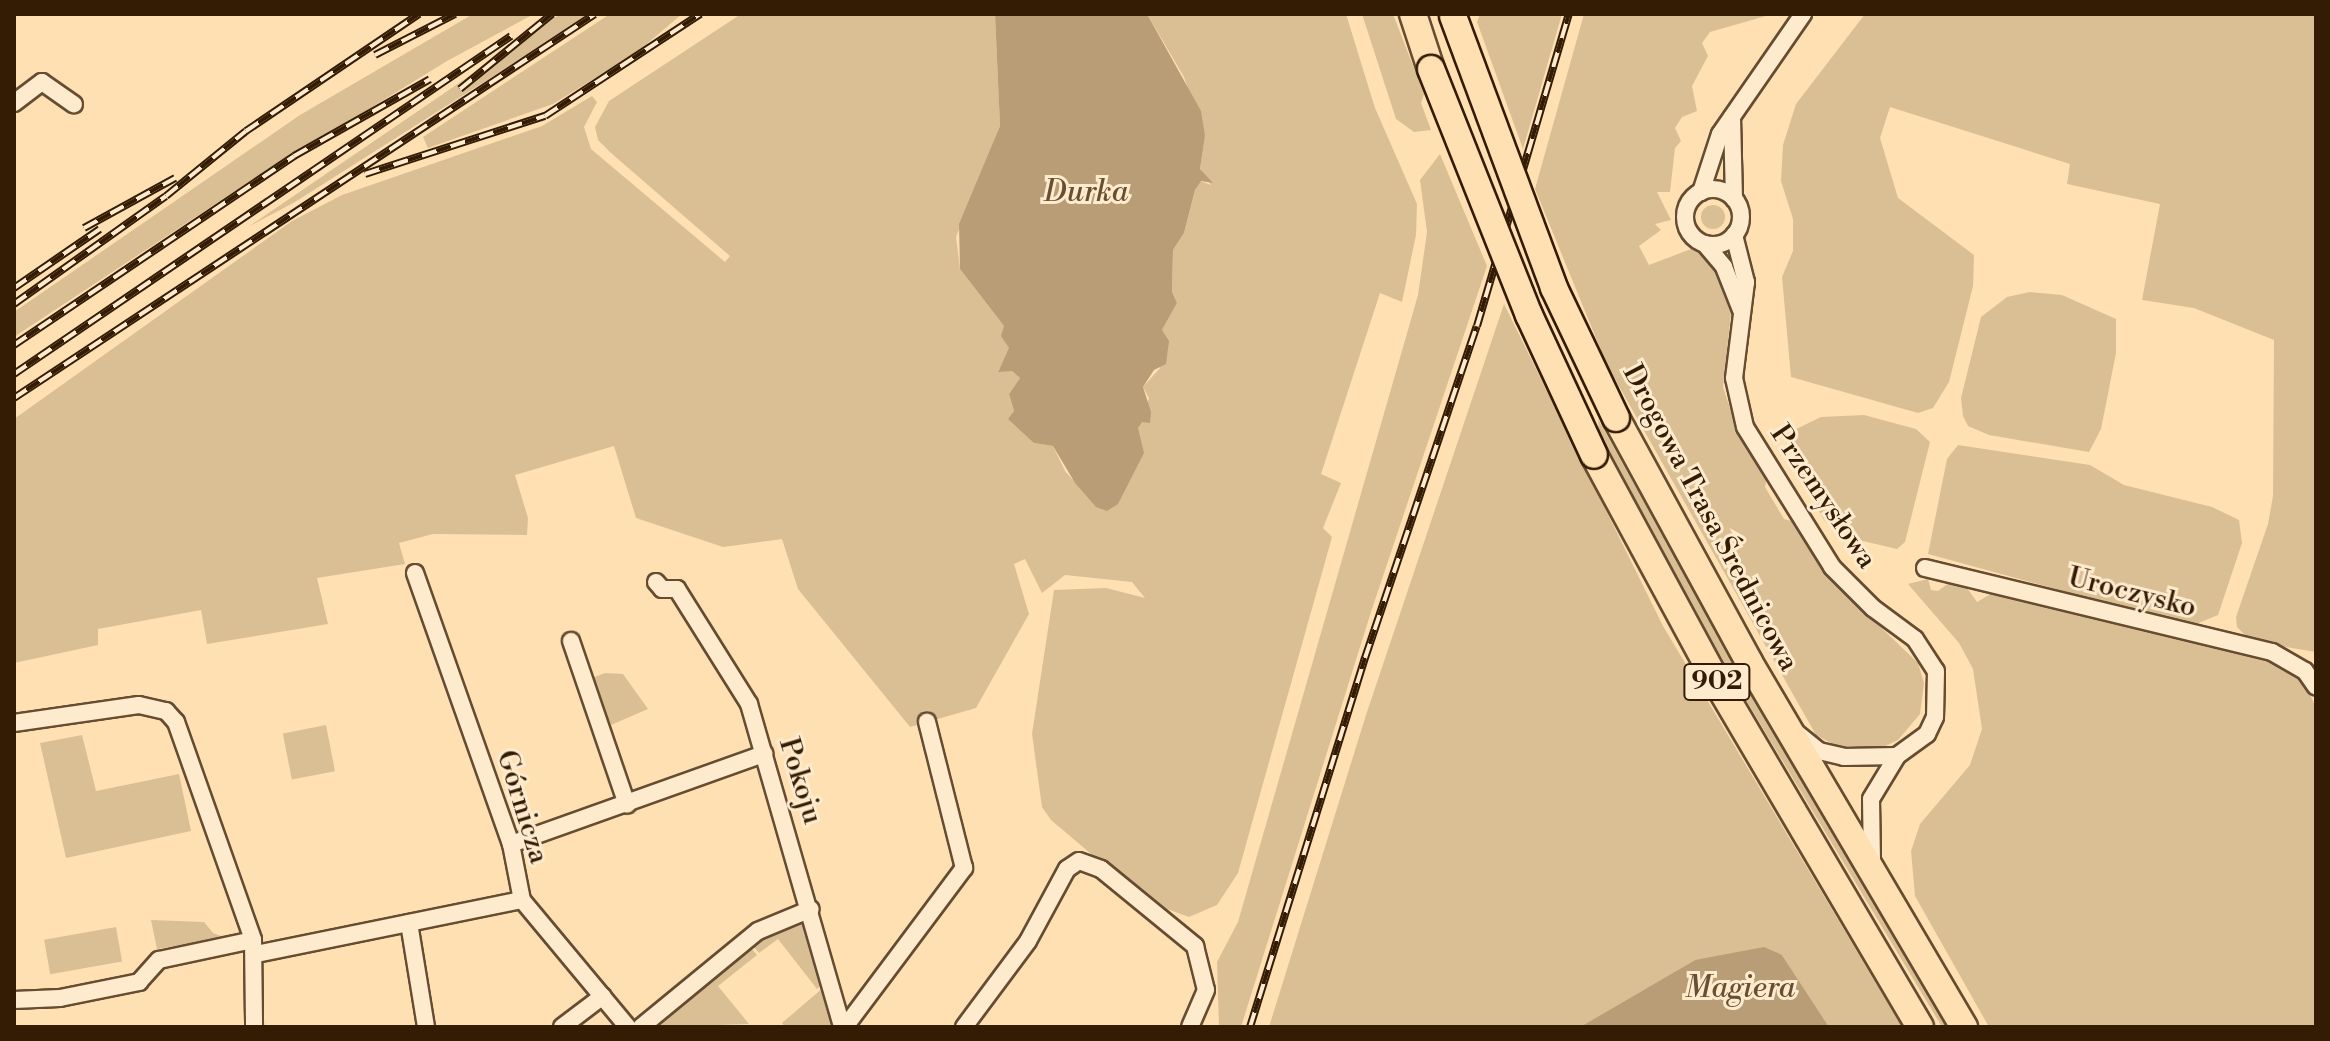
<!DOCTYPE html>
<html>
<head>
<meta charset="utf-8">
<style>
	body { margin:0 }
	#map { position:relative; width:2330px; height:1041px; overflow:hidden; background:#fee0b2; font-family:"Libre Bodoni",serif }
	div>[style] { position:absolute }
	.green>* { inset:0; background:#dbbf94; transform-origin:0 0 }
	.round { border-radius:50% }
	.water>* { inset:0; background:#b99d77 }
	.roads { filter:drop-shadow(2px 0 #664c30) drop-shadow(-2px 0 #664c30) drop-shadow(0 2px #664c30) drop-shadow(0 -2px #664c30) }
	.minor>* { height:16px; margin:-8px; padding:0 8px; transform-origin:8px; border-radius:8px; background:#feebcd }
	.minor>.ring { margin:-8px; padding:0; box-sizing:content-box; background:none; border:16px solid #feebcd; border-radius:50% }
	.primary>* { height:26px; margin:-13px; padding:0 13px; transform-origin:13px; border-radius:13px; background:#fee0b2 }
	.rail>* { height:8px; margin-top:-4px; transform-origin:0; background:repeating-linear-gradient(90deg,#feebcd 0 15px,#331b04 0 30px); box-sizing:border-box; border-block:2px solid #331b04 }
	.bridges { filter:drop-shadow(2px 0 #331b04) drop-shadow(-2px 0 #331b04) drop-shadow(0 2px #331b04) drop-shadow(0 -2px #331b04) }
	.primary-bridge>* { height:26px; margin:-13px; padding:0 13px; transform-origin:13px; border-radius:13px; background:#fee0b2 }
	span { translate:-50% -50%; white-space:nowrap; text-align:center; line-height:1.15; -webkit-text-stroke:6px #feebcd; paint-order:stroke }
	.shield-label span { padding:2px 6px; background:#feebcd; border:2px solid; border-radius:6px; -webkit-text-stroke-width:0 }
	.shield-label { font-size:26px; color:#331b04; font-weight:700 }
	.street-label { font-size:28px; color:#331b04 }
	.water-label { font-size:30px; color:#694f32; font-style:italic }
	.frame { position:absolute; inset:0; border:16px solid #331b04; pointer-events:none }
</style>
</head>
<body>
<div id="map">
	<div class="green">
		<div style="clip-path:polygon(473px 14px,534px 14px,447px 61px,229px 195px,14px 337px,14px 312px,300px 115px)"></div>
		<div style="clip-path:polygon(560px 14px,591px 14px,295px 202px,248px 227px)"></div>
		<div style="clip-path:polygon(610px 14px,682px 14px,636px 53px,553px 104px,428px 148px,423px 137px)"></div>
		<div style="clip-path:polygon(741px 14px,995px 14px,1000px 126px,956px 237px,960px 269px,1004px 326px,1010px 348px,998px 371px,1012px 371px,1020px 378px,1009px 394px,1014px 411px,1034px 443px,1053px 446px,1065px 471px,1096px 506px,1118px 504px,1139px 448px,1138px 428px,1149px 398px,1143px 387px,1160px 368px,1162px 330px,1177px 303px,1172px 292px,1173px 250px,1184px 233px,1195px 190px,1200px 181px,1211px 185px,1200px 169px,1205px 136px,1184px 77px,1147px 14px,1346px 14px,1375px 108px,1417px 204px,1416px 235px,1402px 302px,1380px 293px,1321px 474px,1341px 483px,1323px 528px,1332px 537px,1238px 873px,1217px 905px,1189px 917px,1148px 902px,1051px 820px,1042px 807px,1032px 734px,1054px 590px,1106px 588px,1145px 598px,1132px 582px,1065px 575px,1042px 593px,1025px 559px,1014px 564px,1029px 614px,976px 708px,910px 727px,798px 589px,782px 539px,723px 547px,636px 518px,614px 446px,515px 475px,528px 518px,527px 535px,433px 534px,399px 543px,405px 564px,317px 578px,328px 624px,207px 644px,201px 610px,98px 629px,98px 645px,14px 663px,14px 419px,292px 221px,342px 195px,542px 126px,592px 96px,597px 102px,584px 127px,591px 149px,725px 262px,730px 256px,611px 153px,598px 140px,595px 127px,609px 101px)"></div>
		<div style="clip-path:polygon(1362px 14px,1393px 14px,1424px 94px,1421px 103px,1431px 130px,1414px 132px,1396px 119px)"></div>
		<div style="clip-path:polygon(1480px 14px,1562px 14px,1523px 149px,1477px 22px)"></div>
		<div style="clip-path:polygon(1584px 14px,1773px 14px,1710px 32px,1702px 43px,1708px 56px,1692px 86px,1697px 111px,1682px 117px,1675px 128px,1681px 141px,1675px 148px,1670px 192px,1657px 192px,1671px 220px,1655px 224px,1661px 230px,1639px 246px,1649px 265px,1691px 249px,1712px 260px,1731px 313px,1723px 387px,1737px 430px,1767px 477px,1765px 487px,1784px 519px,1794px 522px,1842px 590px,1918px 663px,1924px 683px,1920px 714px,1898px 740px,1877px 750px,1848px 752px,1816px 735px,1607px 365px,1535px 189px)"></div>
		<div style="clip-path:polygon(1865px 14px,2316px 14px,2316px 652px,2251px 641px,2237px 627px,2236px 617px,2268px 524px,2273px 496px,2274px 340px,2194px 308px,2142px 300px,2160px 204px,2067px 184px,2070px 164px,1890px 107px,1880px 138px,1898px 198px,1974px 255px,1973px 286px,1949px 382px,1933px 408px,1918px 413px,1791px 377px,1782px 277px,1793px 251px,1793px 219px,1781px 181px,1783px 145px,1796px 104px)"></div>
		<div style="clip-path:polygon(1440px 154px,1487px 266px,1371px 612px,1241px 1027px,1219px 1027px,1217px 962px,1238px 922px,1418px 295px,1427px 232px,1420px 180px)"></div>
		<div class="round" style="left:1701px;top:205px;width:24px;height:24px"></div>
		<div style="clip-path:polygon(2030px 292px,2062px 295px,2116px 319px,2116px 353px,2101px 429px,2089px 452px,1989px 435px,1968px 426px,1963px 416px,1961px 398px,1981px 317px,2007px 297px)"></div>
		<div style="clip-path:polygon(1504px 304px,1663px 626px,1902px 1027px,1829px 1027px,1782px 955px,1695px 960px,1580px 1027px,1269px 1027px,1366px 715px)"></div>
		<div style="clip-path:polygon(1864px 415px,1916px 429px,1930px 442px,1905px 542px,1897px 549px,1842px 536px,1824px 520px,1796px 470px,1786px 434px,1821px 417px)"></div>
		<div style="clip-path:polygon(1598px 419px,1735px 666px,1950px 1027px,1942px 1027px,1728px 670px,1599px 433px)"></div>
		<div style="clip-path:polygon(1958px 445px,2090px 465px,2124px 485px,2212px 507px,2239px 520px,2242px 543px,2218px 615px,2191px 626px,1928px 554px,1947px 459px)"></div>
		<div style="clip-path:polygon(1928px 579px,1931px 590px,1938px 591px,1953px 580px,1964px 584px,1977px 602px,1994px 592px,2259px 658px,2292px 669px,2304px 681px,2316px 708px,2316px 1027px,1989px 1027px,1915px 896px,1911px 851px,1920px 824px,1970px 765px,1982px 729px,1973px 669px,1959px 643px,1908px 584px)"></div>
		<div style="clip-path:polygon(605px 673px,623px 674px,648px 709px,611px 725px,592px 678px)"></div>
		<div style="left:326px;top:725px;width:47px;height:44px;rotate:79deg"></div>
		<div style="clip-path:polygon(82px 735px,96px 791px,179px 774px,191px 831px,66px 858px,40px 743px)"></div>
		<div style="clip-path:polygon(151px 920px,204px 922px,213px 933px,221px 936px,234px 934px,235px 936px,157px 949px)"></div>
		<div style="clip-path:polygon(804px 921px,823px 983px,817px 989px,778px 939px,759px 953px,754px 947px,772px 932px)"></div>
		<div style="left:116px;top:927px;width:35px;height:73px;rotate:80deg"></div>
		<div style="clip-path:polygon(751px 948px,757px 955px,718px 986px,749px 1024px,658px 1027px)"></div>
		<div style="clip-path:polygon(824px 987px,834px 1025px,785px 1027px,782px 1023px)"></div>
	</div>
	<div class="water">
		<div style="clip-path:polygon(995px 14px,1147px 14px,1201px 111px,1205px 136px,1200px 169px,1213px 183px,1201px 181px,1195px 190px,1184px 233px,1173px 250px,1172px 292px,1177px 303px,1162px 330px,1169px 341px,1166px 364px,1154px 370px,1143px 387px,1151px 412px,1150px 423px,1142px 422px,1138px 428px,1144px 453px,1118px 504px,1107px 511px,1096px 507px,1075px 483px,1053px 446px,1034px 443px,1008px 419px,1014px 411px,1009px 394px,1020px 378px,1012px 371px,998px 372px,1009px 348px,1001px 336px,1004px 326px,960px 269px,959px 224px,1000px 126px)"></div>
		<div style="clip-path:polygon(1764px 947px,1782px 955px,1829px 1027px,1580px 1027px,1695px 960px)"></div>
	</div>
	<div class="roads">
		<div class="minor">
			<div style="left:14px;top:103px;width:35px;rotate:-37deg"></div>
			<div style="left:42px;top:82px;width:39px;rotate:35deg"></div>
			<div style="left:1732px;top:117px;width:82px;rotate:88.6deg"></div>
			<div class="ring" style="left:1685px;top:189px;width:40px;height:40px"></div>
			<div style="left:1701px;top:192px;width:61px;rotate:-71.9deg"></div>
			<div style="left:1720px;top:134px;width:146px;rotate:-55.3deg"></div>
			<div style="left:1734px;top:235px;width:49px;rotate:75.7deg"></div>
			<div style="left:1746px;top:282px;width:97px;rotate:97.1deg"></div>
			<div style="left:1734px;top:378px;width:50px;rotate:77.3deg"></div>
			<div style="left:1745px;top:427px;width:165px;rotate:58.1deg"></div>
			<div style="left:1832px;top:567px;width:58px;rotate:45deg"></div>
			<div style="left:1873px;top:608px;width:52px;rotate:36.4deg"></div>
			<div style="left:1915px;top:639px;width:38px;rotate:57deg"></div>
			<div style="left:1936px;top:671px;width:46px;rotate:91.2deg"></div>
			<div style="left:1935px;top:717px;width:19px;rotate:115deg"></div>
			<div style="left:1927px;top:734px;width:37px;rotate:144deg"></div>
			<div style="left:1897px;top:756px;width:50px;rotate:121.2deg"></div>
			<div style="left:1871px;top:799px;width:63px;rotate:89.1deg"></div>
			<div style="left:1705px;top:244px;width:30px;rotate:50deg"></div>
			<div style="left:1724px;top:267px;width:46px;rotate:68.4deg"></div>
			<div style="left:1925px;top:568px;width:357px;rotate:13.6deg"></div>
			<div style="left:2272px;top:652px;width:38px;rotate:30deg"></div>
			<div style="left:2305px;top:671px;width:19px;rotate:55deg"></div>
			<div style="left:415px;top:573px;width:288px;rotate:70.5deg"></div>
			<div style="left:511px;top:844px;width:57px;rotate:78.9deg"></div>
			<div style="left:522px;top:900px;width:165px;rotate:50.2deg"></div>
			<div style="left:656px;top:582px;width:9px;rotate:49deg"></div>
			<div style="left:662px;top:589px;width:15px"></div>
			<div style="left:677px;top:589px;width:136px;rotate:57.9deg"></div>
			<div style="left:749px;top:704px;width:336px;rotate:73.9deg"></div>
			<div style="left:571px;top:641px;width:173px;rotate:71.1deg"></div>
			<div style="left:14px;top:723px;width:126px;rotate:-8.2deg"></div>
			<div style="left:139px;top:705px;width:28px;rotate:13deg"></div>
			<div style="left:166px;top:711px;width:15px;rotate:48deg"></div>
			<div style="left:176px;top:722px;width:231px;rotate:70.5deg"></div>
			<div style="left:253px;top:940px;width:87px;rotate:89.3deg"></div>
			<div style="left:1798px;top:734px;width:27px;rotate:39deg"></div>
			<div style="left:1819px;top:751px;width:26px;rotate:13deg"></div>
			<div style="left:1844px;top:757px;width:53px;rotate:-1.1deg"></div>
			<div style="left:511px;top:844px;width:269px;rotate:-19.6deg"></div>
			<div style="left:409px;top:923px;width:105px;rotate:80.7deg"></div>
			<div style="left:256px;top:954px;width:271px;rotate:-11.5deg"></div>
			<div style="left:14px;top:1000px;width:46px;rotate:-2.5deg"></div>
			<div style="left:60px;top:998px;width:81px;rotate:-11.4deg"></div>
			<div style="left:139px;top:982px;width:30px;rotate:-48deg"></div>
			<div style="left:159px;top:960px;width:96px;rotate:-12deg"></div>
			<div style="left:562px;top:1027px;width:51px;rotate:-37.1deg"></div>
			<div style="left:641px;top:1027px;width:151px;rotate:-39.4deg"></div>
			<div style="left:758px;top:931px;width:57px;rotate:-22.5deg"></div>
			<div style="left:845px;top:1027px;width:199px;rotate:-53.2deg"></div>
			<div style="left:964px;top:868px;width:151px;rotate:-104.2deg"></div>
			<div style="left:964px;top:1027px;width:107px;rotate:-53.3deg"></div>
			<div style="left:1028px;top:941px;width:82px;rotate:-61.6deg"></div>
			<div style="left:1067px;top:869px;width:14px;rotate:-34deg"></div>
			<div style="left:1079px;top:861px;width:23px;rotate:20deg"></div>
			<div style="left:1101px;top:869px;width:122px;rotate:39.3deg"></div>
			<div style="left:1195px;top:946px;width:45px;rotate:76deg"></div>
			<div style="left:1206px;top:990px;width:40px;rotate:113.4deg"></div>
		</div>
		<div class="primary">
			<div style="left:1413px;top:14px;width:58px;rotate:71.9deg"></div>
			<div style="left:1616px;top:418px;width:278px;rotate:61.4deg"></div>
			<div style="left:1749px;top:662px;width:424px;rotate:59.5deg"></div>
			<div style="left:1594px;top:455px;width:260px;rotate:61.6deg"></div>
			<div style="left:1718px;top:684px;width:398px;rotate:59.5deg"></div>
		</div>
	</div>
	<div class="rail">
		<div style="left:375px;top:55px;width:90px;rotate:-27.1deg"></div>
		<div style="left:460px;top:89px;width:119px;rotate:-39.2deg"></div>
		<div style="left:365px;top:174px;width:189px;rotate:-17.9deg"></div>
		<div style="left:545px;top:116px;width:186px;rotate:-33.3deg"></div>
		<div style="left:84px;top:228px;width:104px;rotate:-28.8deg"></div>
		<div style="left:14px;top:288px;width:104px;rotate:-34.5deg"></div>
		<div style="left:14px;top:304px;width:186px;rotate:-35.4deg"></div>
		<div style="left:166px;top:196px;width:103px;rotate:-39.1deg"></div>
		<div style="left:246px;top:131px;width:209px;rotate:-34.1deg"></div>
		<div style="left:14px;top:345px;width:338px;rotate:-34deg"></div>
		<div style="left:294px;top:156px;width:156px;rotate:-29.5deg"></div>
		<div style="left:14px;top:374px;width:601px;rotate:-34.22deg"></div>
		<div style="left:14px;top:398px;width:696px;rotate:-33.46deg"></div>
		<div style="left:1250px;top:1027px;width:387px;rotate:-72.7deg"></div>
		<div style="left:1365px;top:658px;width:350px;rotate:-71.4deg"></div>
		<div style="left:1477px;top:326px;width:325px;rotate:-73.6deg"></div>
	</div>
	<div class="bridges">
		<div class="primary-bridge">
			<div style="left:1453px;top:16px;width:290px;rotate:69.6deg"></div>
			<div style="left:1554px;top:288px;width:144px;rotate:64.5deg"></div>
			<div style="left:1431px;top:69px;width:265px;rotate:68.3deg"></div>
			<div style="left:1529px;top:315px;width:154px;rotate:65.1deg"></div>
		</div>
	</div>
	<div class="shield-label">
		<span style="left:1717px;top:682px">902</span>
	</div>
	<div class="street-label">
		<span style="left:1823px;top:497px;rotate:56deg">Przemysłowa</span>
		<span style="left:1710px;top:518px;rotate:62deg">Drogowa Trasa Średnicowa</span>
		<span style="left:2132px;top:593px;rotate:14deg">Uroczysko</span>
		<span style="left:800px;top:781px;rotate:73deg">Pokoju</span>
		<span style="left:522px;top:807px;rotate:73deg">Górnicza</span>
	</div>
	<div class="water-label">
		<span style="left:1086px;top:192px">Durka</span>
		<span style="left:1740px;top:988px">Magiera</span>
	</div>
	<div class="frame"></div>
</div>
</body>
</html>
